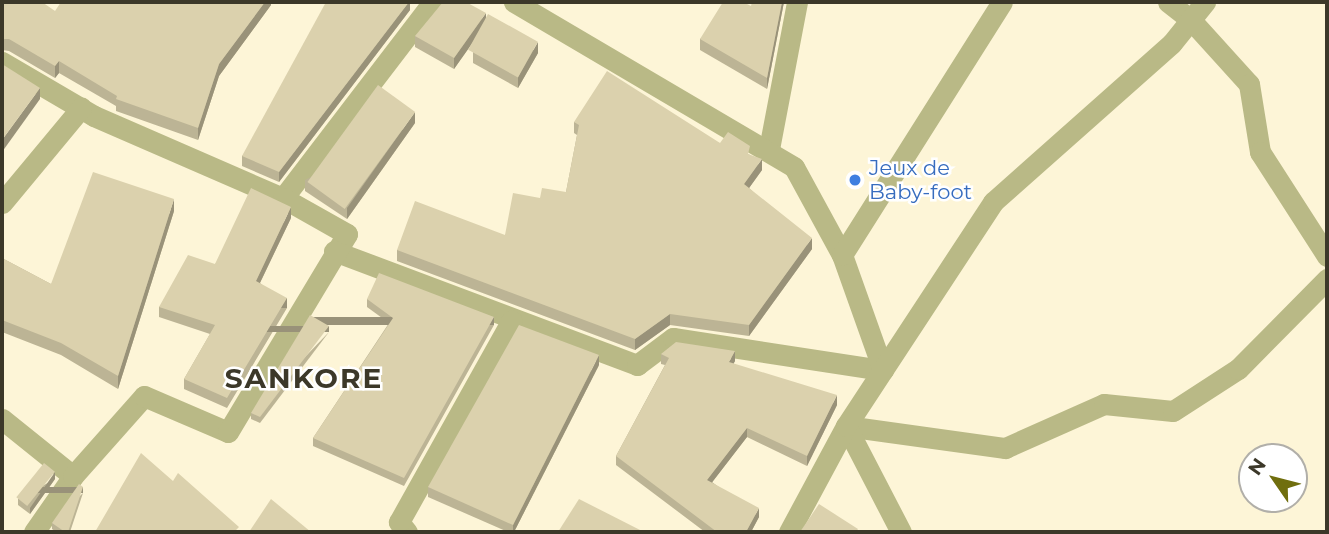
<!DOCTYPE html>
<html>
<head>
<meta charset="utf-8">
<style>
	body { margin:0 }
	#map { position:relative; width:1329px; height:534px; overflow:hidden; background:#fdf5d7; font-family:Montserrat,sans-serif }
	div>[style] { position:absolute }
	.minor>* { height:21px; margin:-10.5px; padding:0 10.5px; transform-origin:10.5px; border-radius:10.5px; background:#b9b986 }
	.wall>* { inset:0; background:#bcb495 }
	.shaded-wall>* { inset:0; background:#999279; transform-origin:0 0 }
	.building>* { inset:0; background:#dbd1ad; transform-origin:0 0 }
	.dots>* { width:19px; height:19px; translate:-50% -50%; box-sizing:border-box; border:4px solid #fff; border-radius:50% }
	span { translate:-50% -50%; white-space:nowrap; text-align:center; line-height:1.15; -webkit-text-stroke:5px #fff; paint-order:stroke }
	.shop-label { font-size:21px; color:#366cbe }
	.left { translate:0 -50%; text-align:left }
	.district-label { font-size:28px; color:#3c3829; font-weight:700; letter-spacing:2px }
	.frame { position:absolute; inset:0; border:4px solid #3c3829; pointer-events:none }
	.north { position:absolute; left:1238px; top:443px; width:70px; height:70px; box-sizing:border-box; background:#fff; border:2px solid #b1afa9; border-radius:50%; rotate:305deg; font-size:19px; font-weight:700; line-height:28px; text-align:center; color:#3c3829 }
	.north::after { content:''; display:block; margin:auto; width:24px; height:32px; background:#706e0e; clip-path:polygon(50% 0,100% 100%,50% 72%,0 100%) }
</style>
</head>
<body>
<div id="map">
	<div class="minor">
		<div style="left:1168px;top:2px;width:28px;rotate:38deg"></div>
		<div style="left:1190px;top:19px;width:88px;rotate:47.8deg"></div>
		<div style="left:1249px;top:84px;width:69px;rotate:80.8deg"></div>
		<div style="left:1260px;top:152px;width:124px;rotate:57.2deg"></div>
		<div style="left:2px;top:62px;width:107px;rotate:30.4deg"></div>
		<div style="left:94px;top:116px;width:206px;rotate:23.5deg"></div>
		<div style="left:283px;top:198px;width:247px;rotate:-52.6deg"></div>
		<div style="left:769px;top:149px;width:150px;rotate:-79.2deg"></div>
		<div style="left:2px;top:203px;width:124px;rotate:-50.3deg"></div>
		<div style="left:334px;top:251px;width:324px;rotate:20.6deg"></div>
		<div style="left:637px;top:365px;width:45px;rotate:-36.9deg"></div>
		<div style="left:673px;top:338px;width:212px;rotate:8.7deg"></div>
		<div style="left:883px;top:370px;width:122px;rotate:-109.6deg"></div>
		<div style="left:842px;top:255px;width:100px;rotate:-118.6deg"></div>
		<div style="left:794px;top:167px;width:325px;rotate:-149.5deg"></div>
		<div style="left:842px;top:255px;width:299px;rotate:-57.7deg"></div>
		<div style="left:2px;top:419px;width:91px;rotate:38.8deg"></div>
		<div style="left:846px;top:426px;width:161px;rotate:7.9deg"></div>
		<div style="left:1005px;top:448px;width:108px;rotate:-24deg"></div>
		<div style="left:1104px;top:404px;width:69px;rotate:5.8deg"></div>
		<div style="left:1173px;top:411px;width:77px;rotate:-32.9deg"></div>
		<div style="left:1238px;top:369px;width:127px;rotate:-45.3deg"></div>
		<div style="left:846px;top:426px;width:119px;rotate:62.6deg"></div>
		<div style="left:34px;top:532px;width:68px;rotate:-55.1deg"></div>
		<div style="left:73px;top:476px;width:107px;rotate:-48.4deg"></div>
		<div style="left:144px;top:396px;width:91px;rotate:23.2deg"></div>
		<div style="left:228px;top:432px;width:231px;rotate:-59deg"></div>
		<div style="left:347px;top:234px;width:73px;rotate:-150.6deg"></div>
		<div style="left:407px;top:532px;width:13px;rotate:-129deg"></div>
		<div style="left:399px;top:522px;width:231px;rotate:-60.8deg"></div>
		<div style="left:789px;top:532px;width:120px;rotate:-61.7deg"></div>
		<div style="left:846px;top:426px;width:268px;rotate:-56.7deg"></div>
		<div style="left:993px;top:202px;width:239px;rotate:-41.6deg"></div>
		<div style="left:1172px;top:43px;width:53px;rotate:-51.2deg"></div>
	</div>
	<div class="wall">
		<div style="clip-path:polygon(2px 2px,55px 11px,271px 2px,271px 5px,219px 76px,198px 140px,116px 111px,116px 106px,59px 73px,55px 78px,9px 51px,2px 50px)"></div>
		<div style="clip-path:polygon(410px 2px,410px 10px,279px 182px,242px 166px,242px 156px)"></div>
		<div style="clip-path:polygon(784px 2px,767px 89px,700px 50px,700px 39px,751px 6px)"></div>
		<div style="clip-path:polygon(486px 18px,538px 53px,518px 88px,473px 63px,473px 52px,481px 30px,454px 69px,415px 47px,415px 36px)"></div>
		<div style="clip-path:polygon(574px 122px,720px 143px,750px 155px,762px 170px,749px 188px,812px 249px,749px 336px,670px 325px,635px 350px,397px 261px,397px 250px,505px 235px,540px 198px,566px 192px,577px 135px,574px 133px)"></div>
		<div style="clip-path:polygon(415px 123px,347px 219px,305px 191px,305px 180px)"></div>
		<div style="clip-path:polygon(174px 211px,118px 389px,61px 355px,2px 332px,2px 258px,51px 284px)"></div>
		<div style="clip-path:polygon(291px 218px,260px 283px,287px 308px,227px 408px,184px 389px,184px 379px,210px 334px,159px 317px,159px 307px,215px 264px)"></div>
		<div style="clip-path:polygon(367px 299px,494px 325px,404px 486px,313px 446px,313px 438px,389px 323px,367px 307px)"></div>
		<div style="clip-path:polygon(329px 332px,260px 423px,251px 419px,251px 413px)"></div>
		<div style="clip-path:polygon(661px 354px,735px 361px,733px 364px,837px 405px,807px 466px,747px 437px,712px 482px,759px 517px,751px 532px,705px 532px,616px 465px,616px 456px,665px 365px,661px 364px)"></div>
		<div style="clip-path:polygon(599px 365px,514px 532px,508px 532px,428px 497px,428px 487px)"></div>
		<div style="clip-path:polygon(55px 479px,30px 514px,18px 505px,18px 499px)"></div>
		<div style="clip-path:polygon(83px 493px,70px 532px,56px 532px,52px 529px,52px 523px)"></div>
	</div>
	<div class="shaded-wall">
		<div style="clip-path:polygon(265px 2px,271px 2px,271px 5px,219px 76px,198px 140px,198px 128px,219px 64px)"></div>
		<div style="clip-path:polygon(409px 2px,410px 2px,410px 10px,279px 182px,279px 172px)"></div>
		<div style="clip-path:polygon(782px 2px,784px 2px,767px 89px,767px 78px)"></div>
		<div style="clip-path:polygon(486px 13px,486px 24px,454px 69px,454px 58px)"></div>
		<div style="clip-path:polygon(538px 42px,538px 53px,518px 88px,518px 77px)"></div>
		<div style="clip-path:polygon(59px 61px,59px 73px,55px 78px,55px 66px)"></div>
		<div style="clip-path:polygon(40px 88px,40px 99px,2px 152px,2px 140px)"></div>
		<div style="clip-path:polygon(415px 112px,415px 123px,347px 219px,347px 208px)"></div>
		<div style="clip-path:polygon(762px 159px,762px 170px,744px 195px,744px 184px)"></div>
		<div style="clip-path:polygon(174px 199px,174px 211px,118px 389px,118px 376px)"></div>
		<div style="clip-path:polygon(291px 207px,291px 218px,256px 291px,256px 281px)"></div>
		<div style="clip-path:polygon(812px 238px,812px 249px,749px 336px,749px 325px)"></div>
		<div style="left:287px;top:298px;width:10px;height:117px;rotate:90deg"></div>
		<div style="clip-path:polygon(670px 314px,670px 325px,635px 350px,635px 339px)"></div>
		<div style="left:494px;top:317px;width:8px;height:184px;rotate:90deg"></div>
		<div style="left:329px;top:326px;width:6px;height:114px;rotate:90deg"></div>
		<div style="clip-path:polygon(735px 351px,735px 361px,729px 372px,729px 362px)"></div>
		<div style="clip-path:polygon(599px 355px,599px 365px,514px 532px,513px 532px,513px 525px)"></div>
		<div style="clip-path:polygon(837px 395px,837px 405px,807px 466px,807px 456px)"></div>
		<div style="clip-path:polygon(747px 428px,747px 437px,707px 489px,707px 480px)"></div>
		<div style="clip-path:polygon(55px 472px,55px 479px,30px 514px,30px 508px)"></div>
		<div style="left:83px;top:487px;width:6px;height:47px;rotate:90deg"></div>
		<div style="clip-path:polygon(759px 508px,759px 517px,751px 532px,746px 532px)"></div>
	</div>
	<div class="building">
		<div style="clip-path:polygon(2px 2px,42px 2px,55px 11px,61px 2px,265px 2px,219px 64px,198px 128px,116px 99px,117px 96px,59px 61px,55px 66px,9px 39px,2px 39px)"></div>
		<div style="clip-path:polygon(326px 2px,409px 2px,279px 172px,242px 156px)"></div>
		<div style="clip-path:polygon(443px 2px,466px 2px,486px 13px,454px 58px,415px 36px)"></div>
		<div style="clip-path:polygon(723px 2px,743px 2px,751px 6px,752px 2px,782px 2px,767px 78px,700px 39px)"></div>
		<div style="left:488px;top:14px;width:57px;height:41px;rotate:29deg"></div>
		<div style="clip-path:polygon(2px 64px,40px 88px,2px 140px)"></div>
		<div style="clip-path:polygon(607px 71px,720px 143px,728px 132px,750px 146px,748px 154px,762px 159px,744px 184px,812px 238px,749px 325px,670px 314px,635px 339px,397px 250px,415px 201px,505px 235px,513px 193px,540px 198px,542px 188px,566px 192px,579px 125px,574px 122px)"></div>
		<div style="left:378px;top:85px;width:46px;height:120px;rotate:36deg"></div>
		<div style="clip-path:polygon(93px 172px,174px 199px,118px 376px,61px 343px,2px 320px,4px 315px,2px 314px,2px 258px,51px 284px)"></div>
		<div style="clip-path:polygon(251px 188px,291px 207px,256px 281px,287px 298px,227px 398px,184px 379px,215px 325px,159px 307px,188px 255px,215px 264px)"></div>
		<div style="clip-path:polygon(379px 273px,494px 317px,404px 478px,313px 438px,393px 318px,367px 299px)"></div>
		<div style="clip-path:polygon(310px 315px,329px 326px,260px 417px,251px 413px)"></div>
		<div style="clip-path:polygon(519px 325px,599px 355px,513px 525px,428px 487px)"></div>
		<div style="clip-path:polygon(676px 342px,735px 351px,729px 362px,837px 395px,807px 456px,747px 428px,707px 480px,759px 508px,746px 532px,717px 532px,616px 456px,669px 358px,661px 354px)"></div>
		<div style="clip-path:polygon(141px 453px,173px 481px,178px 473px,239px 527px,234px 532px,95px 532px)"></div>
		<div style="left:44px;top:463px;width:14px;height:44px;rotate:39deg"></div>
		<div style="clip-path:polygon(79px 484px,83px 487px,68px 532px,65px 532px,52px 523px)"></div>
		<div style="clip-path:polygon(271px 499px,311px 532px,249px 532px)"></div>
		<div style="clip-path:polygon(579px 499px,644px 532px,558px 532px)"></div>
		<div style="clip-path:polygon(819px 504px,858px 529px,856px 532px,800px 532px)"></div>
	</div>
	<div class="dots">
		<div style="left:855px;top:180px;background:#3f7fe0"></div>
	</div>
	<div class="shop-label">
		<span class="left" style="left:869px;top:180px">Jeux de<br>Baby-foot</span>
	</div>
	<div class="district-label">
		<span style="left:304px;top:378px">SANKORE</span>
	</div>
	<div class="frame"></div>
	<div class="north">N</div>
</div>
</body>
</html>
